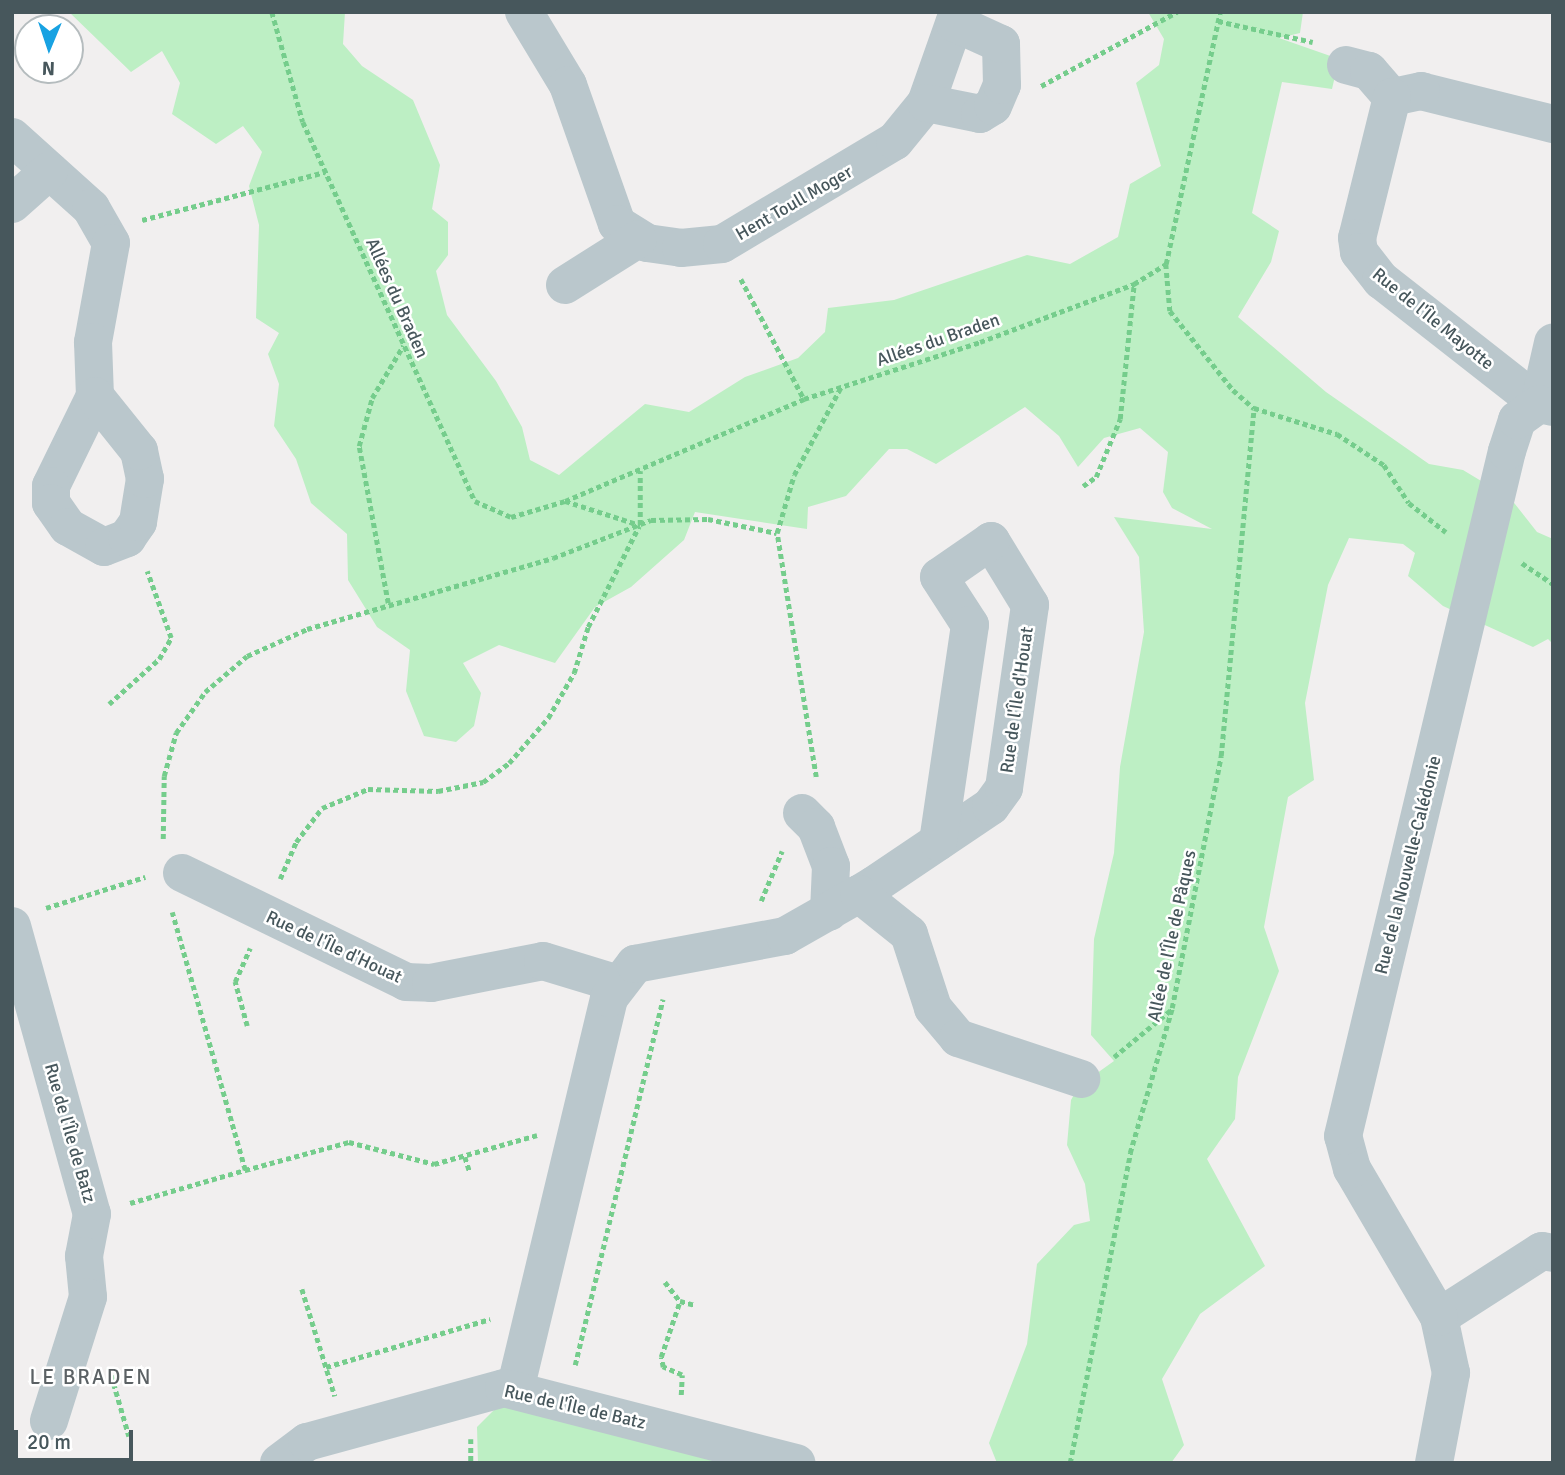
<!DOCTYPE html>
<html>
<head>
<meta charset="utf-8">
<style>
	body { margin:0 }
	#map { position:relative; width:1565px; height:1475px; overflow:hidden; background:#f1efef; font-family:Signika,sans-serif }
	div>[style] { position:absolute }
	.green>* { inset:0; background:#bdefc4 }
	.path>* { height:4.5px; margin-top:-2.25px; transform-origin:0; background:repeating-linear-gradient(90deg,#75cd8c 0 5px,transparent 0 8.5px) }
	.street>* { height:38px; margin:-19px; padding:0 19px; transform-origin:19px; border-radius:19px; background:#bac7cc }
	span { translate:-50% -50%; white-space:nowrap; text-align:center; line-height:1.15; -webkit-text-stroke:5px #fff; paint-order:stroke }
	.street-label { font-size:18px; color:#47575c }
	.quarter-label { font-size:21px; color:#5b6164; letter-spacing:2px }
	.frame { position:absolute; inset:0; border:14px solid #47575c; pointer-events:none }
	.north { position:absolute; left:14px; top:14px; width:70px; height:70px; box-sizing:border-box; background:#fff; border:2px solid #b5bcbe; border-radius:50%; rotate:182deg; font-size:19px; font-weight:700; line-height:28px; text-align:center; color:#47575c }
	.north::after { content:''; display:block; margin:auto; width:24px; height:32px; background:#18a2e2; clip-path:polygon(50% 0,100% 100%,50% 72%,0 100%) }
	.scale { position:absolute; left:14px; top:1430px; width:119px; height:32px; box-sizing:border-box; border:4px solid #47575c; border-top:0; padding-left:9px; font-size:21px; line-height:24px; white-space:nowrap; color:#47575c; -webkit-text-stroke:5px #fff; paint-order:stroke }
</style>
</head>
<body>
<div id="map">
	<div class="green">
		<div style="clip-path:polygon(69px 12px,345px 12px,343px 44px,362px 66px,413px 100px,440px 165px,432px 209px,448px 222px,448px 255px,436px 271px,447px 315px,496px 381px,522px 427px,530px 460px,559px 475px,645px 404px,689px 412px,745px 377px,798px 358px,825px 332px,828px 308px,894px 300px,1027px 255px,1070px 264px,1118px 237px,1130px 184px,1161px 166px,1136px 83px,1159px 65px,1164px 39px,1148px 12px,1303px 12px,1300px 33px,1279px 38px,1339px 59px,1332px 89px,1282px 82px,1252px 213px,1279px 231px,1271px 262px,1238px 317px,1326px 392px,1429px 464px,1463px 470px,1511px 499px,1537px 532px,1553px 539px,1553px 644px,1548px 639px,1533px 647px,1443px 606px,1408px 576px,1415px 553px,1403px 544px,1349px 538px,1328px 585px,1305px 703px,1314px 780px,1288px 797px,1264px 927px,1279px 971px,1238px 1077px,1235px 1119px,1207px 1159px,1265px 1266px,1200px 1314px,1162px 1379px,1184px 1445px,1171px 1463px,997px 1463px,989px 1443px,1027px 1344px,1037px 1264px,1074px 1225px,1090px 1221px,1085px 1184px,1067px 1145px,1071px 1100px,1079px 1086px,1114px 1061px,1091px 1035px,1094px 939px,1114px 853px,1120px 767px,1144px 632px,1139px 557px,1114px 517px,1212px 529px,1172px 508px,1163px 492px,1168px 452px,1140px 428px,1104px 438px,1078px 467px,1059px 436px,1025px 407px,936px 464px,907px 449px,889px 449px,846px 496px,808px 507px,807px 529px,695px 512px,684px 540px,631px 587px,595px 607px,555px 663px,499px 645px,463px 663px,481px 693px,474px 726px,456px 742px,424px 736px,406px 691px,410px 650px,377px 627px,348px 580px,347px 534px,311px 503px,296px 459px,274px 426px,279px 384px,268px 354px,279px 333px,256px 318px,259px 225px,249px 186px,262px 152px,243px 126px,216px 144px,172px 114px,180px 83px,162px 51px,131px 72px)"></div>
		<div style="clip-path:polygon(500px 1404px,783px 1463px,478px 1463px,477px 1427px)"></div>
	</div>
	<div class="path">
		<div style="left:272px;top:12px;width:114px;rotate:74.3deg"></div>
		<div style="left:303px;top:122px;width:416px;rotate:65.6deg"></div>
		<div style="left:475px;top:501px;width:39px;rotate:24deg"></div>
		<div style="left:511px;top:517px;width:56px;rotate:-16.5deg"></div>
		<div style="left:565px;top:501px;width:79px;rotate:17.7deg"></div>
		<div style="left:640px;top:525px;width:54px;rotate:-90deg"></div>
		<div style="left:1218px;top:21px;width:97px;rotate:12.5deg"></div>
		<div style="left:1041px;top:86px;width:155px;rotate:-28.6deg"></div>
		<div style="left:142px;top:220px;width:189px;rotate:-14.7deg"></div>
		<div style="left:1166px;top:264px;width:258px;rotate:-77.9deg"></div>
		<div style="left:741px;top:279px;width:136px;rotate:62.3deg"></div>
		<div style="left:1083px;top:486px;width:16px;rotate:-35deg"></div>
		<div style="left:1096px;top:477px;width:63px;rotate:-67.5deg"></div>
		<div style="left:1120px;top:419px;width:136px;rotate:-84.1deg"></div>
		<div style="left:565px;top:501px;width:260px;rotate:-23.1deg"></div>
		<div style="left:804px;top:399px;width:185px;rotate:-17.9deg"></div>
		<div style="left:980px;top:342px;width:165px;rotate:-20.6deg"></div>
		<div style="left:1134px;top:284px;width:38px;rotate:-32deg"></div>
		<div style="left:1166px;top:264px;width:47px;rotate:85.1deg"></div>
		<div style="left:1170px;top:311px;width:101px;rotate:51.4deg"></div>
		<div style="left:1233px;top:390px;width:28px;rotate:41deg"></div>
		<div style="left:1254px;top:408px;width:87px;rotate:17.4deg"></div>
		<div style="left:1337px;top:434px;width:56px;rotate:33.4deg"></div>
		<div style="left:1384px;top:465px;width:45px;rotate:56.7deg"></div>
		<div style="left:1409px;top:503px;width:47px;rotate:38.1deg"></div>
		<div style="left:1522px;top:563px;width:37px;rotate:34deg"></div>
		<div style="left:388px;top:603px;width:160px;rotate:-100.5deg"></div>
		<div style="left:359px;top:446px;width:50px;rotate:-74.8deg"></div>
		<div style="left:372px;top:398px;width:61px;rotate:-59.2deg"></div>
		<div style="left:109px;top:704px;width:67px;rotate:-42deg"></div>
		<div style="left:159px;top:659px;width:24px;rotate:-60deg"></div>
		<div style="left:171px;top:638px;width:71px;rotate:-109.7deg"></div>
		<div style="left:816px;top:777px;width:247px;rotate:-99.1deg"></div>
		<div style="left:777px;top:533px;width:60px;rotate:-73.7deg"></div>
		<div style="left:794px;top:475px;width:100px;rotate:-61.9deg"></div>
		<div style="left:163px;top:839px;width:63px;rotate:-89.1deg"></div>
		<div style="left:164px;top:776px;width:45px;rotate:-74.4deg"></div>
		<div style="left:176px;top:733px;width:50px;rotate:-54.7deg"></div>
		<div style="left:205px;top:692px;width:55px;rotate:-40.6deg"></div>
		<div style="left:247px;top:656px;width:66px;rotate:-24.2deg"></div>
		<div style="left:307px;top:629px;width:256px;rotate:-16.1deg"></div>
		<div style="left:553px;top:558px;width:105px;rotate:-21.2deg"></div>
		<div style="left:651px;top:520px;width:57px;rotate:-1deg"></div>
		<div style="left:708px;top:519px;width:70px;rotate:11.5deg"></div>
		<div style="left:280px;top:879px;width:40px;rotate:-66.6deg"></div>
		<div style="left:296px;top:842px;width:43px;rotate:-52.6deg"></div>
		<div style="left:322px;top:808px;width:50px;rotate:-22.4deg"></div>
		<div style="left:368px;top:789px;width:70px;rotate:1.6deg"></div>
		<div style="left:438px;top:791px;width:46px;rotate:-11.3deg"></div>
		<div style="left:483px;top:782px;width:32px;rotate:-36deg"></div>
		<div style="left:509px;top:763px;width:60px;rotate:-49.1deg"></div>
		<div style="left:548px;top:718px;width:52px;rotate:-60deg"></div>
		<div style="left:574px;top:673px;width:48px;rotate:-73.1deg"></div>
		<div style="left:588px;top:627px;width:113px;rotate:-63.2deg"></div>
		<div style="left:761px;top:901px;width:54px;rotate:-67.2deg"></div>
		<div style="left:46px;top:908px;width:104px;rotate:-17.4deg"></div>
		<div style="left:247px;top:1026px;width:46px;rotate:-105.3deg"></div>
		<div style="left:235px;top:982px;width:37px;rotate:-66deg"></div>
		<div style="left:1114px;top:1057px;width:75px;rotate:-39.6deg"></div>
		<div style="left:465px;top:1157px;width:16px;rotate:72deg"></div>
		<div style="left:245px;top:1170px;width:108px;rotate:-15.1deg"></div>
		<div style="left:349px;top:1142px;width:88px;rotate:14.5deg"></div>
		<div style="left:434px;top:1164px;width:107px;rotate:-15.7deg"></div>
		<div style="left:130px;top:1203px;width:120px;rotate:-16deg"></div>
		<div style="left:245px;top:1170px;width:268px;rotate:-105.8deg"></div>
		<div style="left:665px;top:1282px;width:24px;rotate:52deg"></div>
		<div style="left:302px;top:1289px;width:112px;rotate:72.9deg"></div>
		<div style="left:575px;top:1365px;width:376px;rotate:-76.5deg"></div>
		<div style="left:109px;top:1367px;width:72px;rotate:73.8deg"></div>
		<div style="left:326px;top:1367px;width:171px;rotate:-16.3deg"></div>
		<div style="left:681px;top:1395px;width:20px;rotate:-87deg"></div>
		<div style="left:682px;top:1375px;width:21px;rotate:-157deg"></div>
		<div style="left:663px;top:1367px;width:10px;rotate:-101deg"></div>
		<div style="left:661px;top:1357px;width:59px;rotate:-71.3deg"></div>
		<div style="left:680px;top:1301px;width:16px;rotate:15deg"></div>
		<div style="left:471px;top:1439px;width:24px;rotate:90deg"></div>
		<div style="left:1070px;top:1463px;width:316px;rotate:-79deg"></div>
		<div style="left:1130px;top:1153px;width:151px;rotate:-73.8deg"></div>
		<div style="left:1172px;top:1008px;width:257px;rotate:-79deg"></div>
		<div style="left:1221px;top:756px;width:350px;rotate:-84.6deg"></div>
	</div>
	<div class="street">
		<div style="left:524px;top:12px;width:85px;rotate:58.9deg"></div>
		<div style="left:568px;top:85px;width:147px;rotate:70.6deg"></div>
		<div style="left:617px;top:224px;width:36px;rotate:32deg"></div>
		<div style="left:647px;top:243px;width:34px;rotate:8deg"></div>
		<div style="left:681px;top:248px;width:41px;rotate:-5.6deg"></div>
		<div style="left:722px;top:244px;width:201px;rotate:-30.8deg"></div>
		<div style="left:895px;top:141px;width:49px;rotate:-50.8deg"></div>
		<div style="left:926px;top:103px;width:96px;rotate:-70.6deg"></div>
		<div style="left:1346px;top:65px;width:24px;rotate:15deg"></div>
		<div style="left:1369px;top:71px;width:35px;rotate:49deg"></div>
		<div style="left:926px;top:103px;width:55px;rotate:11.5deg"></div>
		<div style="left:980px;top:114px;width:15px;rotate:-32deg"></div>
		<div style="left:993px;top:106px;width:23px;rotate:-67deg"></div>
		<div style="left:1002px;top:85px;width:41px;rotate:-91.4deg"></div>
		<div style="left:1001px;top:44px;width:51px;rotate:-155.5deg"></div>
		<div style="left:1553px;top:124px;width:136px;rotate:-166deg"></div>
		<div style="left:1421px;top:91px;width:30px;rotate:168deg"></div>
		<div style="left:1392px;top:97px;width:145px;rotate:103.9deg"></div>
		<div style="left:1357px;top:238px;width:14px;rotate:82deg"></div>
		<div style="left:1359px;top:252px;width:36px;rotate:52deg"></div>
		<div style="left:1381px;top:280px;width:201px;rotate:38.1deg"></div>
		<div style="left:1539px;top:404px;width:14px;rotate:12deg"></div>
		<div style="left:12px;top:137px;width:106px;rotate:41.9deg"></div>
		<div style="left:91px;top:208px;width:40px;rotate:60.3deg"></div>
		<div style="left:111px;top:243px;width:101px;rotate:100.3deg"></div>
		<div style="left:93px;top:342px;width:54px;rotate:87.9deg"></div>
		<div style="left:95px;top:396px;width:100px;rotate:116.1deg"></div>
		<div style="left:51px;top:486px;width:17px;rotate:90deg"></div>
		<div style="left:51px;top:503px;width:29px;rotate:55deg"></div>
		<div style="left:68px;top:527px;width:41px;rotate:29.1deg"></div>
		<div style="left:104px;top:547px;width:25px;rotate:-21deg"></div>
		<div style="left:127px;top:538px;width:19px;rotate:-55deg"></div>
		<div style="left:138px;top:522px;width:44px;rotate:-80.8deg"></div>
		<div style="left:145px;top:479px;width:29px;rotate:-102deg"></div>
		<div style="left:139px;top:451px;width:70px;rotate:-128.7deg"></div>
		<div style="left:12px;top:204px;width:50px;rotate:-41.7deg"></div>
		<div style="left:565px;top:285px;width:86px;rotate:-32.2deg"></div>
		<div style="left:1539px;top:404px;width:63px;rotate:-77.1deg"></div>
		<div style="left:802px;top:813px;width:20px;rotate:45deg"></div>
		<div style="left:816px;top:827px;width:42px;rotate:69deg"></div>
		<div style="left:831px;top:866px;width:46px;rotate:92.5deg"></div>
		<div style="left:182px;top:873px;width:249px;rotate:25.9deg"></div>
		<div style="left:406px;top:982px;width:25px;rotate:2deg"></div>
		<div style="left:431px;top:983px;width:114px;rotate:-11.1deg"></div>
		<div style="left:543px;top:961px;width:75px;rotate:17deg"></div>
		<div style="left:859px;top:894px;width:17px;rotate:-31deg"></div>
		<div style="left:874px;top:885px;width:141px;rotate:-34deg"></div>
		<div style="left:991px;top:806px;width:22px;rotate:-54deg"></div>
		<div style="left:1004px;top:788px;width:185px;rotate:-81.9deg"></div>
		<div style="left:1030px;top:605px;width:75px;rotate:-121.4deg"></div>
		<div style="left:991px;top:541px;width:63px;rotate:145.3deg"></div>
		<div style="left:939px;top:577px;width:57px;rotate:57.1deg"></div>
		<div style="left:970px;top:625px;width:219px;rotate:98.4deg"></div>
		<div style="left:12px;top:926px;width:299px;rotate:74.5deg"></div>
		<div style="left:92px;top:1214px;width:43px;rotate:100.8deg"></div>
		<div style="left:84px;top:1256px;width:41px;rotate:84.4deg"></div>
		<div style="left:88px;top:1297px;width:130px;rotate:107.5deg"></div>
		<div style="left:1439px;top:1317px;width:122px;rotate:-32.7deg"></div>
		<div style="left:1542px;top:1251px;width:11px;rotate:10deg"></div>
		<div style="left:515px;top:1390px;width:403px;rotate:-76.5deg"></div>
		<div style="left:609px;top:998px;width:43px;rotate:-52.6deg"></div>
		<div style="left:635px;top:964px;width:153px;rotate:-10.6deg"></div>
		<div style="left:785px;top:936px;width:85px;rotate:-29.6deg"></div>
		<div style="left:859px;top:894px;width:64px;rotate:38.7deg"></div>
		<div style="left:909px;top:934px;width:78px;rotate:72deg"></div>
		<div style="left:933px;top:1008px;width:39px;rotate:50deg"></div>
		<div style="left:958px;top:1038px;width:130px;rotate:18.4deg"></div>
		<div style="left:279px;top:1463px;width:35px;rotate:-37deg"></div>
		<div style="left:307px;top:1442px;width:204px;rotate:-15.3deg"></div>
		<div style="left:504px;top:1388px;width:302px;rotate:14.4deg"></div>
		<div style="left:1434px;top:1463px;width:92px;rotate:-79.3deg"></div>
		<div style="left:1451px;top:1373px;width:57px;rotate:-102.1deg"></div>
		<div style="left:1439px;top:1317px;width:172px;rotate:-120.4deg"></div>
		<div style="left:1352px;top:1169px;width:34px;rotate:-105deg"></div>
		<div style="left:1343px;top:1136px;width:704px;rotate:-76.54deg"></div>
		<div style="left:1507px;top:451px;width:33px;rotate:-72deg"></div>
		<div style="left:1517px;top:420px;width:27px;rotate:-36deg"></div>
	</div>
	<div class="street-label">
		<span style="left:794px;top:203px;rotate:-30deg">Hent Toull Moger</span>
		<span style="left:397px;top:298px;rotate:66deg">Allées du Braden</span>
		<span style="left:1433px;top:319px;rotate:39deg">Rue de l'Île Mayotte</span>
		<span style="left:938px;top:340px;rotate:-19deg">Allées du Braden</span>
		<span style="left:1017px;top:700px;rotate:-82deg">Rue de l'Île d'Houat</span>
		<span style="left:1408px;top:865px;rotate:-76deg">Rue de la Nouvelle-Calédonie</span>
		<span style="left:1172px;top:936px;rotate:-78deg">Allée de l'Île de Pâques</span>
		<span style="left:334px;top:947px;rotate:25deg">Rue de l'Île d'Houat</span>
		<span style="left:70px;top:1133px;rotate:74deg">Rue de l'Île de Batz</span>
		<span style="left:575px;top:1407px;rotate:13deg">Rue de l'Île de Batz</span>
	</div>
	<div class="quarter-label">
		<span style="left:91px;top:1377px">LE BRADEN</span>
	</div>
	<div class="frame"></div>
	<div class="north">N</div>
	<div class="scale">20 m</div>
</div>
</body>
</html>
